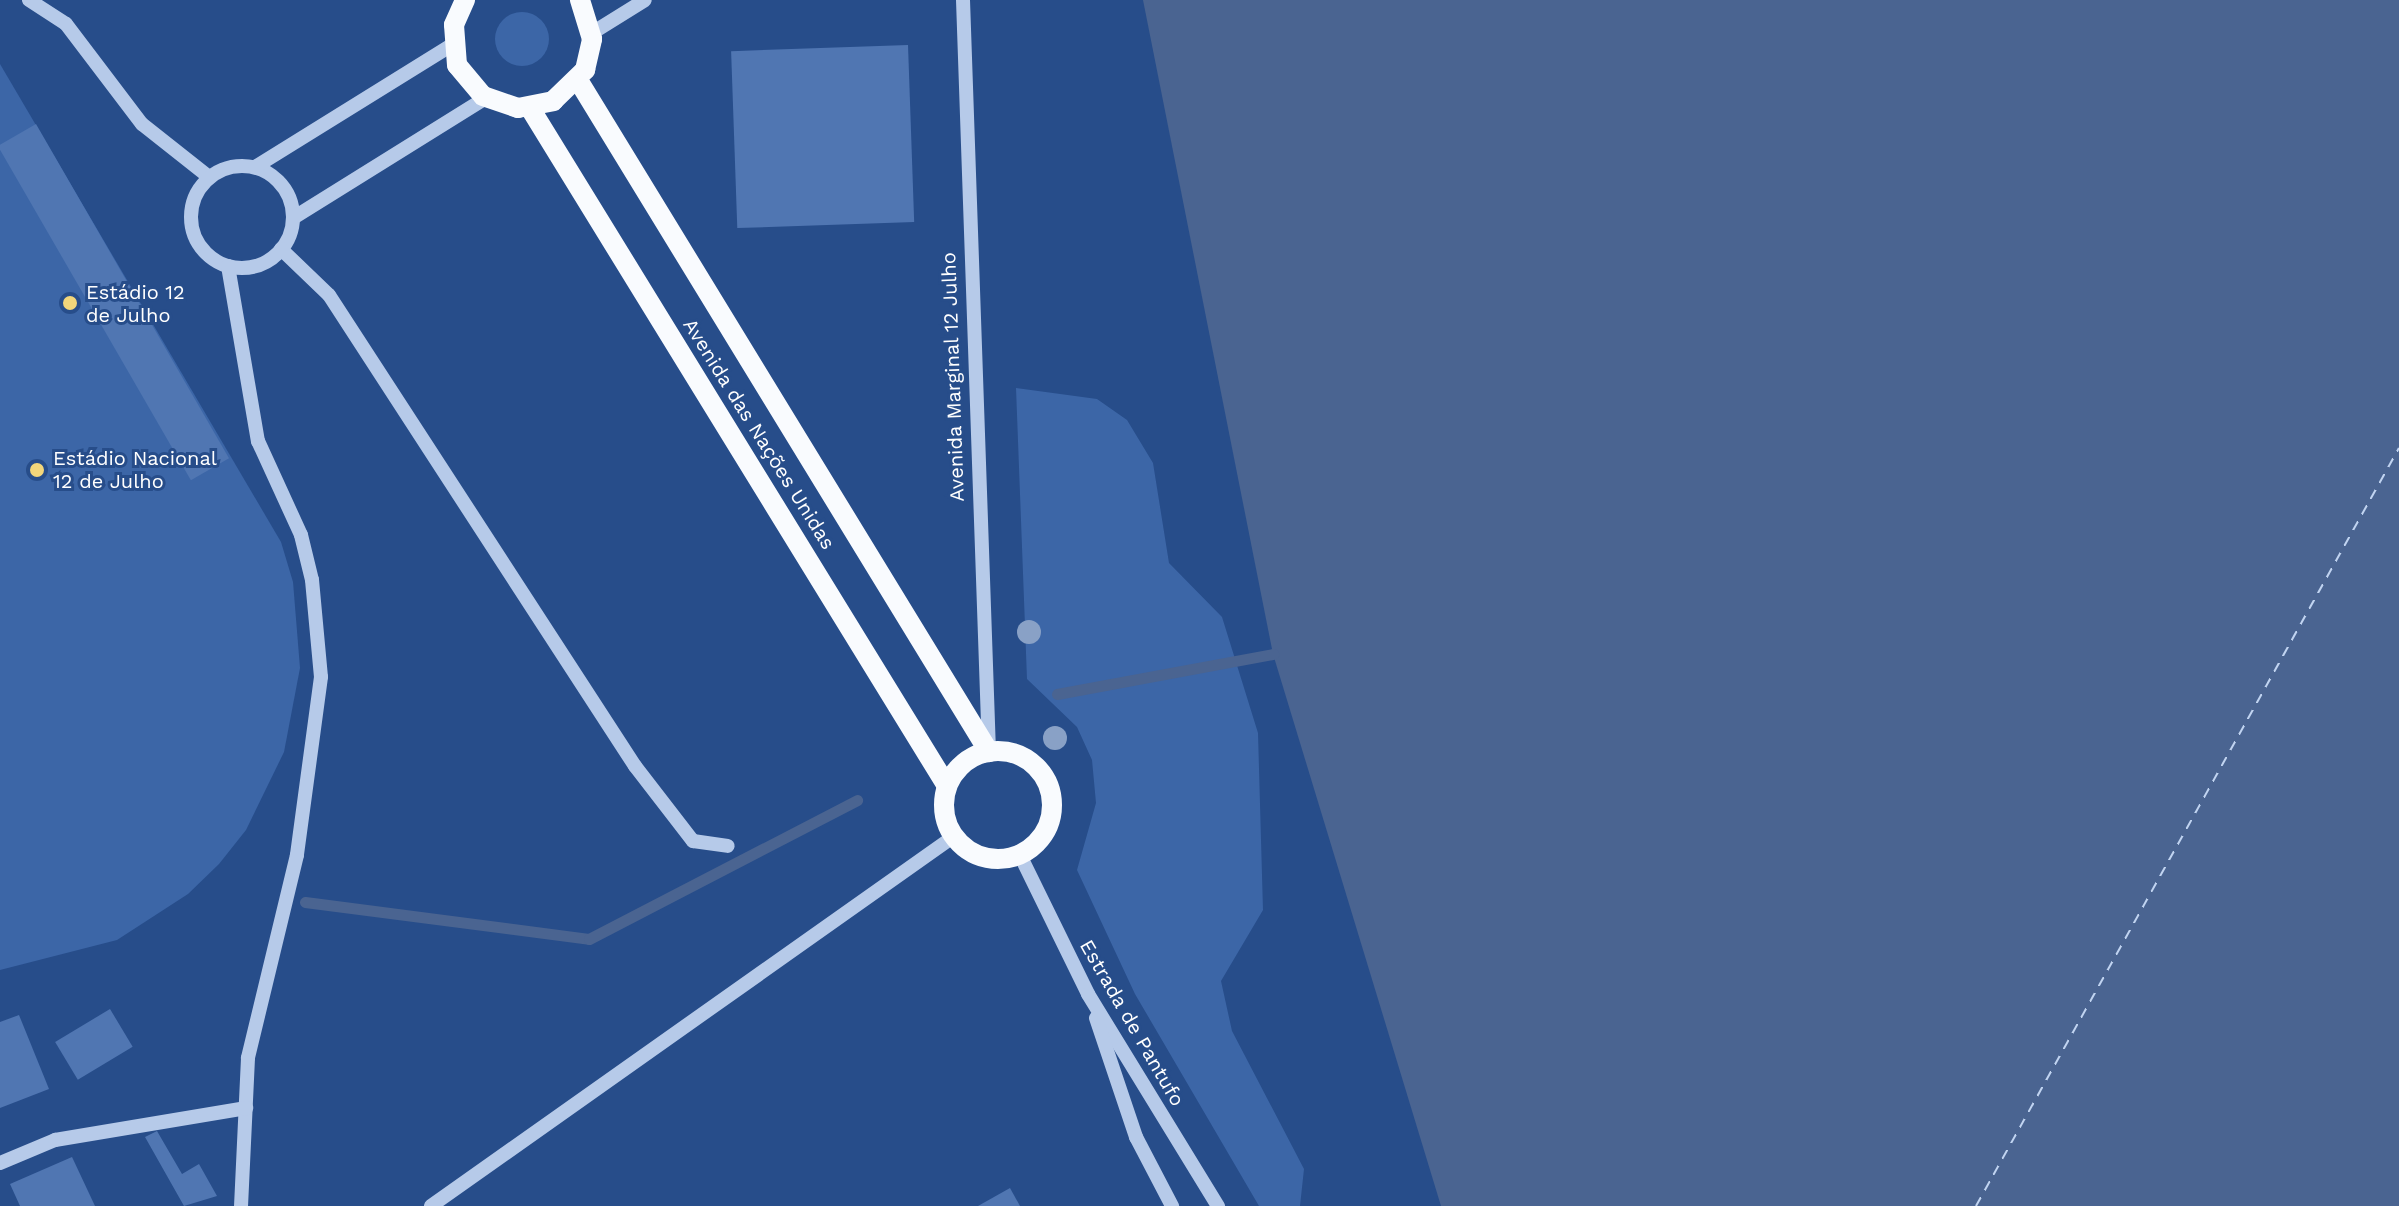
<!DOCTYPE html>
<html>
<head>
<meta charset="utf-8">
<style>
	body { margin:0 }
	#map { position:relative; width:2399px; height:1206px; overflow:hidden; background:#274d8a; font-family:"Work Sans",sans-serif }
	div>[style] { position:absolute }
	.green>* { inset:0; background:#3c66a7 }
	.round { border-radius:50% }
	.water>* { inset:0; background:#4a6491 }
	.stream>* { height:11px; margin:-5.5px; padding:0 5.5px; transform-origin:5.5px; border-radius:5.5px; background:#4a6491 }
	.ferry>* { height:2px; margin-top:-1px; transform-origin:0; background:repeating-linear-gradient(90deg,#c1d4f1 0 10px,transparent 0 18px) }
	.building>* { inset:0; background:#5076b2; transform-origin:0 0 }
	.minor>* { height:14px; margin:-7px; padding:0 7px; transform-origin:7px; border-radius:7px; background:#b6cae9 }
	.minor>.ring { margin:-7px; padding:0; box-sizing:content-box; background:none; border:14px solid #b6cae9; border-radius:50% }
	.major>* { height:20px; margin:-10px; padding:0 10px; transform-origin:10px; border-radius:10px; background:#f9fbfe }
	.major>.ring { margin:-10px; padding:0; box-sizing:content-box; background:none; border:20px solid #f9fbfe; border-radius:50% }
	.trees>* { width:24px; height:24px; margin:-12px; border-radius:50%; background:#89a1c6 }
	.dots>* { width:22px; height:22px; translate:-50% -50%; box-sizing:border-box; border:4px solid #274d8a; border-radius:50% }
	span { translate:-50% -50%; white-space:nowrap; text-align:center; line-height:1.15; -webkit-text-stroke:6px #274d8a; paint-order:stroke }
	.poi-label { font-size:20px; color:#fff }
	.left { translate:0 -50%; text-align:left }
	.street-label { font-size:20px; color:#fff }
</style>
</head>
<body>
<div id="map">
	<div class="green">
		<div class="round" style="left:495px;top:12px;width:54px;height:54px"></div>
		<div style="clip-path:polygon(0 64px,281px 542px,293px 582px,300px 668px,284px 752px,246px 830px,219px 864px,188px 894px,117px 940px,0 970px)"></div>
		<div style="clip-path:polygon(1016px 388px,1097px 399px,1127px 420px,1153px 463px,1169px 563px,1222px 617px,1258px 733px,1263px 910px,1221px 981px,1232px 1031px,1304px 1169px,1300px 1206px,1259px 1206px,1135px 994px,1077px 870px,1096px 803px,1092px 760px,1077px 727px,1027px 679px)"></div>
	</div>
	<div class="water">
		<div style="clip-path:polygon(1143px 0,2399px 0,2399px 1206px,1441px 1206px,1273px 654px)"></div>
	</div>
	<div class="stream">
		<div style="left:1057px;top:694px;width:220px;rotate:-10.5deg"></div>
		<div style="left:305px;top:902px;width:286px;rotate:7.4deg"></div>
		<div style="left:589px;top:939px;width:302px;rotate:-27.4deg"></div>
	</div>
	<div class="ferry">
		<div style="left:1976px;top:1206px;width:868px;rotate:-60.84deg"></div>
	</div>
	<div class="building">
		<div style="left:908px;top:45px;width:177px;height:177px;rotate:88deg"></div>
		<div style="left:36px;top:124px;width:386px;height:44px;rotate:60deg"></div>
		<div style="left:110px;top:1009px;width:44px;height:64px;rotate:59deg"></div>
		<div style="clip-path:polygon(19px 1015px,49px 1089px,0 1108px,0 1022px)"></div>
		<div style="clip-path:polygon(157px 1131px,182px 1174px,199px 1164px,217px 1196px,184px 1206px,145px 1137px)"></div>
		<div style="clip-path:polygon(72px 1157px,95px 1206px,20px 1206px,10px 1184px)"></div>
		<div style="clip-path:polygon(1010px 1188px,1020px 1206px,978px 1206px)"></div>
	</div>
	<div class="minor">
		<div style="left:29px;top:0;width:44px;rotate:33deg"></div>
		<div style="left:66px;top:24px;width:126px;rotate:52.8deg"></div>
		<div style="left:142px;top:124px;width:85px;rotate:38.3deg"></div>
		<div style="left:963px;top:0;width:751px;rotate:88.02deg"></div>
		<div style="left:592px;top:33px;width:62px;rotate:-31.9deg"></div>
		<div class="ring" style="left:191px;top:166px;width:88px;height:88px"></div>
		<div style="left:255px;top:167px;width:233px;rotate:-31.8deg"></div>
		<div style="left:293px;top:218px;width:227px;rotate:-31.9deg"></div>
		<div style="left:281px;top:249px;width:66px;rotate:43.8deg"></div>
		<div style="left:329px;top:295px;width:562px;rotate:56.99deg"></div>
		<div style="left:635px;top:766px;width:95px;rotate:52.3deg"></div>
		<div style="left:693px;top:841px;width:35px;rotate:8deg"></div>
		<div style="left:228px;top:266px;width:178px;rotate:80.3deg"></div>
		<div style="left:258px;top:441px;width:103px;rotate:65.4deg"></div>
		<div style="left:301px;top:535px;width:46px;rotate:76.3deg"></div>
		<div style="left:312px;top:580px;width:97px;rotate:84.7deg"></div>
		<div style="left:321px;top:677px;width:180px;rotate:97.7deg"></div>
		<div style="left:297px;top:855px;width:209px;rotate:103.6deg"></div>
		<div style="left:248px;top:1058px;width:148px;rotate:92.7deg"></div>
		<div style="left:1020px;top:855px;width:155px;rotate:63.9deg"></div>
		<div style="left:1088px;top:994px;width:249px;rotate:58.5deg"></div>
		<div style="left:1096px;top:1018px;width:126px;rotate:71.4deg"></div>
		<div style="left:1136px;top:1137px;width:78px;rotate:62.4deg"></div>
		<div style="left:0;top:1163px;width:60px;rotate:-22.7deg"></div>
		<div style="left:55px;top:1140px;width:194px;rotate:-9.5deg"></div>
		<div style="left:431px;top:1206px;width:639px;rotate:-35.26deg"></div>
	</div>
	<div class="major">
		<div style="left:465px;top:0;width:27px;rotate:114deg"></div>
		<div style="left:454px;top:25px;width:40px;rotate:85.7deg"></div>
		<div style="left:457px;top:65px;width:40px;rotate:50deg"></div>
		<div style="left:483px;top:96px;width:37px;rotate:19deg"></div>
		<div style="left:518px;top:108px;width:36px;rotate:-11deg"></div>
		<div style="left:553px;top:101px;width:45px;rotate:-44.1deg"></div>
		<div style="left:585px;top:70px;width:32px;rotate:-77deg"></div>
		<div style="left:592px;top:39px;width:41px;rotate:-107.1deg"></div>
		<div style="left:578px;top:80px;width:788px;rotate:58.55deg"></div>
		<div style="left:530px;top:108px;width:796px;rotate:58.41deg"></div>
		<div class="ring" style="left:944px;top:751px;width:88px;height:88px"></div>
	</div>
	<div class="trees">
		<div style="left:1029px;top:632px"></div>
		<div style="left:1055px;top:738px"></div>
	</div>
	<div class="dots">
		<div style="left:70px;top:303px;background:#f2d67b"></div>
		<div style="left:37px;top:470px;background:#f2d67b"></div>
	</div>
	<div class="poi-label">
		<span class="left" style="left:86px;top:304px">Estádio 12<br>de Julho</span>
		<span class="left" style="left:53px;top:470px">Estádio Nacional<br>12 de Julho</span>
	</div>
	<div class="street-label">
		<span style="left:953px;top:377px;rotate:-92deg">Avenida Marginal 12 Julho</span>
		<span style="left:759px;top:434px;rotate:58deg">Avenida das Nações Unidas</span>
		<span style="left:1132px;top:1023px;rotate:60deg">Estrada de Pantufo</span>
	</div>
</div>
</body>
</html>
